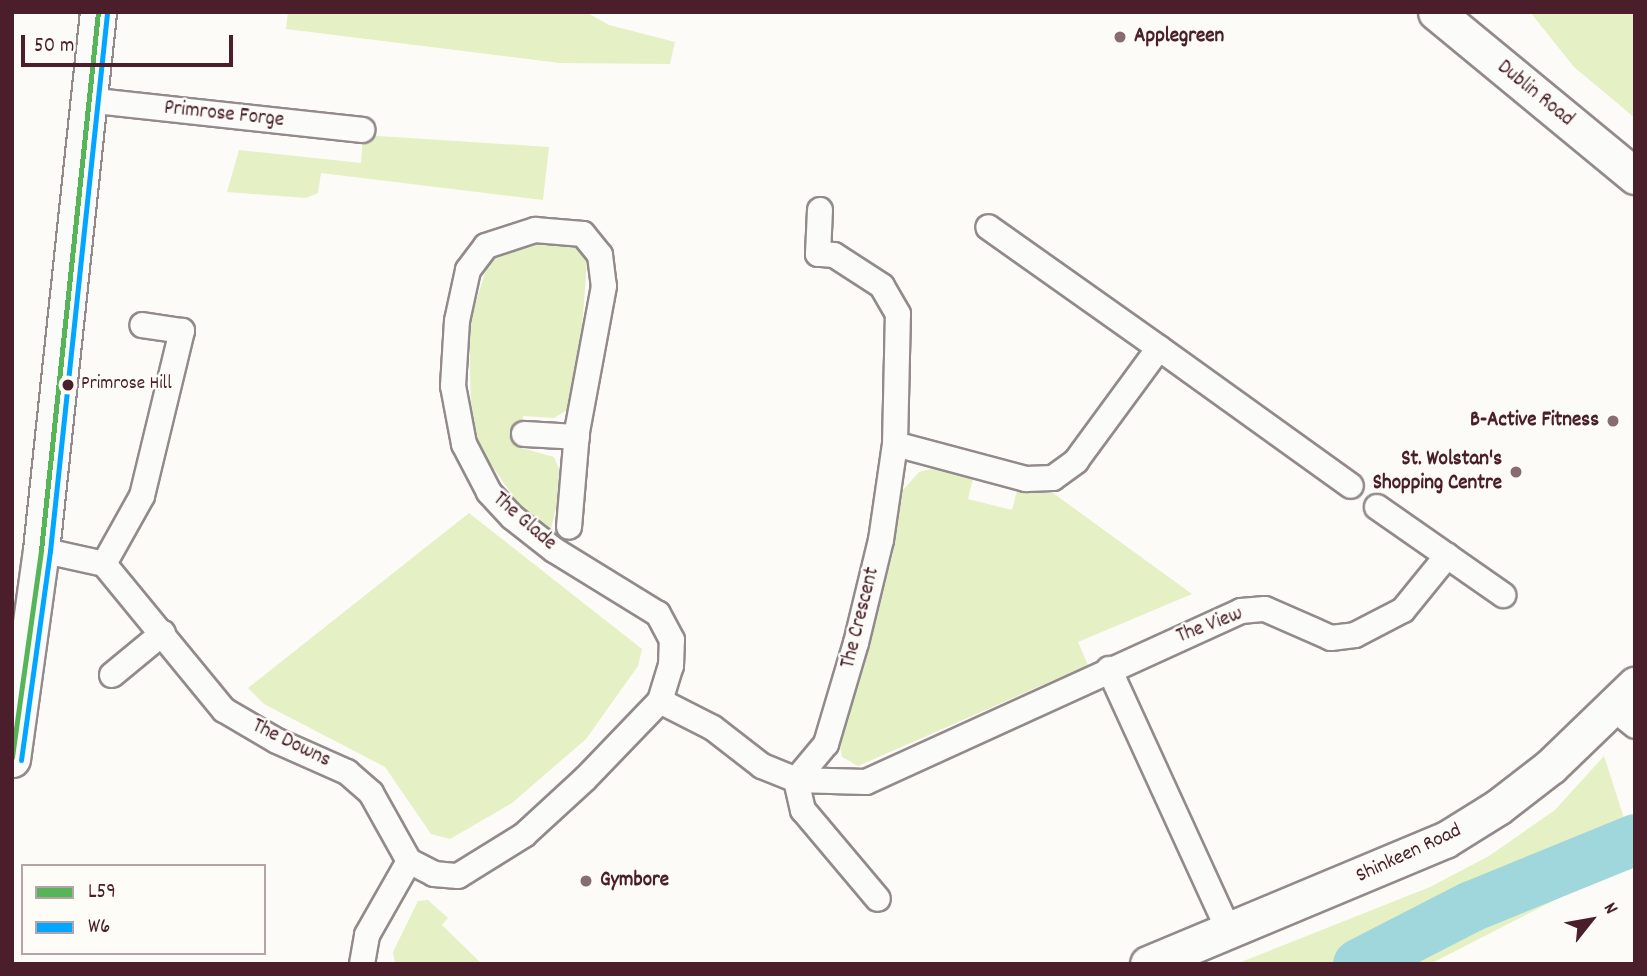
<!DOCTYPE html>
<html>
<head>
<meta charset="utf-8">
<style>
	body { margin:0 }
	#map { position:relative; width:1647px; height:976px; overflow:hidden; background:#fcfbf8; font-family:Dekko,sans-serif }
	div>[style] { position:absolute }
	.green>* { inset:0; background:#e5f0c5 }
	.river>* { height:51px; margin:-25.5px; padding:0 25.5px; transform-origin:25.5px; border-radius:25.5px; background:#9fd7dd }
	.roads { filter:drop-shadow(2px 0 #928a8b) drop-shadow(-2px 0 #928a8b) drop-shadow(0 2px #928a8b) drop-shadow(0 -2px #928a8b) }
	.street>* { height:24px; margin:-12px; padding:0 12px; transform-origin:12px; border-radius:12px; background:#fbfbf9 }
	.secondary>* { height:35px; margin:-17.5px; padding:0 17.5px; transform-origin:17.5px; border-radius:17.5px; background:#fbfbf9 }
	.bus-1>* { height:5px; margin:-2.5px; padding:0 2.5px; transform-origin:2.5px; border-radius:2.5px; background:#56b559 }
	.bus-2>* { height:5px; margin:-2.5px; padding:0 2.5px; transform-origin:2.5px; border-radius:2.5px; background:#00a6ff }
	.dots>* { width:19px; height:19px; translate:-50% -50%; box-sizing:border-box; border:4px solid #fdfcf7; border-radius:50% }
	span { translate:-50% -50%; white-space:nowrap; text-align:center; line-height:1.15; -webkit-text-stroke:5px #fdfcf7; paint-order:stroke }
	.bus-label { font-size:19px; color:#4a1f2b }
	.left { translate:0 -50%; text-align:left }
	.poi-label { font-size:21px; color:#4a1f2b; font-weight:700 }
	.right { translate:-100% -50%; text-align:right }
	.street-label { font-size:21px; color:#4a1f2b }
	.frame { position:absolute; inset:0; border:14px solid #4a1f2b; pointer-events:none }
	.legend { position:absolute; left:21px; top:864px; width:245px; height:91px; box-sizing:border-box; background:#fdfcf7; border:2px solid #b5a4a5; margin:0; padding:9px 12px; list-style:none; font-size:21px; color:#4a1f2b }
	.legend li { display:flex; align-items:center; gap:14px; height:35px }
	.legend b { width:35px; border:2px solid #b5a4a5 }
	.north { position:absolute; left:1556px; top:885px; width:70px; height:70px; -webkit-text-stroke:5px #fdfcf7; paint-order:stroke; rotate:59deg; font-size:19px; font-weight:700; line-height:28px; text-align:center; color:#4a1f2b }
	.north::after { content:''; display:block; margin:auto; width:24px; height:32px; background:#4a1f2b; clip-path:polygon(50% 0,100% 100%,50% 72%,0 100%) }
	.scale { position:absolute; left:21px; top:35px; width:212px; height:32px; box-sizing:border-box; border:4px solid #4a1f2b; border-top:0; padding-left:9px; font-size:21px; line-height:24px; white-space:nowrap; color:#4a1f2b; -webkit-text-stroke:5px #fdfcf7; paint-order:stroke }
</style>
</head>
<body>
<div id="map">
	<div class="green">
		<div style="clip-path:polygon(288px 12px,586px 12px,609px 25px,675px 42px,670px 64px,560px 63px,286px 29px)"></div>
		<div style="clip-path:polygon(1530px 12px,1635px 12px,1635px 118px,1574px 67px)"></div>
		<div style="clip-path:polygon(363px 135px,549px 147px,543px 200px,321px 173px,318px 193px,306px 198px,227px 192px,239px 150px,361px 163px)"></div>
		<div style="clip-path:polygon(555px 237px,579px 250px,587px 262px,577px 394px,567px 410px,554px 418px,523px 416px,518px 447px,554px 457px,563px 478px,550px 533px,517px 502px,481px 450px,471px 412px,469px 325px,487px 266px,505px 249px)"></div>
		<div style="clip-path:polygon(936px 468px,973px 479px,968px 499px,1012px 510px,1017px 491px,1053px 493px,1192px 594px,1078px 642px,1088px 665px,858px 766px,842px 757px,839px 741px,892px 558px,903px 490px,919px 472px)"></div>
		<div style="clip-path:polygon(469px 513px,642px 649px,638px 666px,586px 739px,512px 803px,450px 839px,431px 834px,385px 767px,264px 704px,248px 688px)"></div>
		<div style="clip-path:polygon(1604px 756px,1625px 821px,1635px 818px,1635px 859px,1430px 964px,1236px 964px,1430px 887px,1489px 856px,1555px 810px)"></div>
		<div style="clip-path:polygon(428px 900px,448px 918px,442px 925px,482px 964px,395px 964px,393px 952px,412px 913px,418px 901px)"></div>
	</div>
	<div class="river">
		<div style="left:1358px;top:964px;width:127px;rotate:-27.2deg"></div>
		<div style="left:1471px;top:906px;width:177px;rotate:-22.2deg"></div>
	</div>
	<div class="roads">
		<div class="street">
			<div style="left:87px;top:100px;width:277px;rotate:6.2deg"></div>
			<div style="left:1159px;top:348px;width:236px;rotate:35.7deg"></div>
			<div style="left:524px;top:434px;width:53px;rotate:3.2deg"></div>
			<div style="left:895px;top:444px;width:136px;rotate:15deg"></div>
			<div style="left:1026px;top:479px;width:27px;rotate:-2deg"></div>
			<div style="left:1053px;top:478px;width:29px;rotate:-36deg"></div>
			<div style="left:1076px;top:461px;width:140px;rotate:-53.7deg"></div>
			<div style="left:1159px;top:348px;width:209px;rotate:-144.7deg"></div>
			<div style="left:1377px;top:507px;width:154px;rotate:34.9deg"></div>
			<div style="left:41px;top:550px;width:65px;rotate:12.5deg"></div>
			<div style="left:104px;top:564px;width:189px;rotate:50.6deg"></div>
			<div style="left:224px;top:710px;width:61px;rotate:30.3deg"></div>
			<div style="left:277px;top:741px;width:77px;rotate:23.9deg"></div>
			<div style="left:347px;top:772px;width:32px;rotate:41deg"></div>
			<div style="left:371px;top:793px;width:78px;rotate:60.8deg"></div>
			<div style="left:409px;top:861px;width:28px;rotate:27deg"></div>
			<div style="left:434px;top:874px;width:24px;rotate:5deg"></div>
			<div style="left:458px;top:876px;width:78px;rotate:-31.8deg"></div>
			<div style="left:524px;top:835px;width:83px;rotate:-42.6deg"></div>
			<div style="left:585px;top:779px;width:108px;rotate:-46.1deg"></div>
			<div style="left:660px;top:701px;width:37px;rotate:-73deg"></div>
			<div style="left:671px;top:666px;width:26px;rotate:-88deg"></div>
			<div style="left:672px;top:640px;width:30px;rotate:-118deg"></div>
			<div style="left:658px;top:614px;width:122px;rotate:-148.4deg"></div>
			<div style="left:554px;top:550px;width:53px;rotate:-141.8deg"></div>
			<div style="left:512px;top:517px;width:34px;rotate:-133deg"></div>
			<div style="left:489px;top:492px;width:54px;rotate:-117.5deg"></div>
			<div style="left:464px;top:444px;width:59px;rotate:-100.7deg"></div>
			<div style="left:453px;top:386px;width:65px;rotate:-86.5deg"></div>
			<div style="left:457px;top:321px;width:52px;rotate:-77.8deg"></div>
			<div style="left:468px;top:270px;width:30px;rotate:-53deg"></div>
			<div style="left:486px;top:246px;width:52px;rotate:-18.1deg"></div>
			<div style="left:535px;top:230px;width:48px;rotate:4.8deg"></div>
			<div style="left:583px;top:234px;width:27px;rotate:51deg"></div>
			<div style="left:600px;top:255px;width:31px;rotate:83deg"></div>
			<div style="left:604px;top:286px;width:148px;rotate:100.5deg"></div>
			<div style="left:577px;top:432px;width:95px;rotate:94.8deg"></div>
			<div style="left:104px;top:564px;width:78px;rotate:-60.8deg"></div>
			<div style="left:142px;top:496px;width:170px;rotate:-76.4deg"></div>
			<div style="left:182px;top:331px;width:40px;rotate:-171.5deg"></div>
			<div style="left:1109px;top:669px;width:288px;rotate:65.4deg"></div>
			<div style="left:112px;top:675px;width:66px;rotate:-39.5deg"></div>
			<div style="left:660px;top:701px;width:59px;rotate:27deg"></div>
			<div style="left:713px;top:728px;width:62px;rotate:37.8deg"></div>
			<div style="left:762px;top:766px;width:37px;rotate:22deg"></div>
			<div style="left:796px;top:780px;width:70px;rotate:1.6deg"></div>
			<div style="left:866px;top:782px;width:412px;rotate:-24.5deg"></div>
			<div style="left:1241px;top:611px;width:24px;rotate:-5deg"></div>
			<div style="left:1265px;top:609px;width:72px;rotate:23.7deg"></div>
			<div style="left:1331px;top:638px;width:24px;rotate:-7deg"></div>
			<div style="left:1355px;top:635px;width:54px;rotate:-27.5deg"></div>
			<div style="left:1403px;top:610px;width:70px;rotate:-50.8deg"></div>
			<div style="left:1613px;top:708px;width:28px;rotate:39deg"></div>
			<div style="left:796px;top:780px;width:47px;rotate:-50.2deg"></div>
			<div style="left:826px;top:744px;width:105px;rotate:-73.5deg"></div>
			<div style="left:856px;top:643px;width:106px;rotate:-76.4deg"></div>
			<div style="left:881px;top:540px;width:97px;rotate:-81.7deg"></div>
			<div style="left:895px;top:444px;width:130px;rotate:-88.7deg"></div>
			<div style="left:898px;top:314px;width:32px;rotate:-120deg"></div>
			<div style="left:882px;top:286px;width:57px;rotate:-147.1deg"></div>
			<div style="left:834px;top:255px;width:16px;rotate:-176deg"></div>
			<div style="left:818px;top:254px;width:44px;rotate:-87.4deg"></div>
			<div style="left:796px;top:780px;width:31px;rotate:77deg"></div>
			<div style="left:803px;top:810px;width:116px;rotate:49.9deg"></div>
			<div style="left:362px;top:964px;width:29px;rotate:-80deg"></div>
			<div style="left:367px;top:935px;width:85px;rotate:-60.4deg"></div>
		</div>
		<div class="secondary">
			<div style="left:1436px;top:12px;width:258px;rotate:39.5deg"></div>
			<div style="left:12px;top:759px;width:211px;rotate:-82.1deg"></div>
			<div style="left:41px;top:550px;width:541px;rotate:-83.95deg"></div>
			<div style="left:1148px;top:964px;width:322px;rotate:-22.7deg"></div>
			<div style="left:1445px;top:840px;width:62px;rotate:-31.9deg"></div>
			<div style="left:1498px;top:807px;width:67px;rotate:-37.7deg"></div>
			<div style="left:1551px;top:766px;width:117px;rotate:-44deg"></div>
		</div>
	</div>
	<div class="bus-1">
		<div style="left:12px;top:757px;width:209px;rotate:-82deg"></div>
		<div style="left:41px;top:550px;width:541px;rotate:-83.95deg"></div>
	</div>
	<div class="bus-2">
		<div style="left:21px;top:760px;width:211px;rotate:-82.1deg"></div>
		<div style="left:50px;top:551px;width:541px;rotate:-83.95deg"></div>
	</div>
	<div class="dots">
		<div style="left:1120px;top:37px;background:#886c73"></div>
		<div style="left:68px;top:385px;background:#4a1f2b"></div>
		<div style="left:1613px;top:421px;background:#886c73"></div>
		<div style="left:1516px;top:472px;background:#886c73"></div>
		<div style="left:586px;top:881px;background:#886c73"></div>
	</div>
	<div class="bus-label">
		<span class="left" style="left:81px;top:385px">Primrose Hill</span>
	</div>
	<div class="poi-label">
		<span class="left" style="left:1134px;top:37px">Applegreen</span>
		<span class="right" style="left:1599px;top:421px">B-Active Fitness</span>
		<span class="right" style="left:1502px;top:472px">St. Wolstan's<br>Shopping Centre</span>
		<span class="left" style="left:600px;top:881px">Gymbore</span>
	</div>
	<div class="street-label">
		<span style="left:1535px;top:94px;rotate:39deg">Dublin Road</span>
		<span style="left:224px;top:115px;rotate:6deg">Primrose Forge</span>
		<span style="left:524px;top:522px;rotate:41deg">The Glade</span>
		<span style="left:861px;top:618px;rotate:-76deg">The Crescent</span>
		<span style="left:1210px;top:626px;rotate:-21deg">The View</span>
		<span style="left:291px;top:744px;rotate:26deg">The Downs</span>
		<span style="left:1409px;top:854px;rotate:-25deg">Shinkeen Road</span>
	</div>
	<div class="frame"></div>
	<ul class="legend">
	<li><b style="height:9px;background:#56b559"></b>L59</li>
	<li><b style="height:9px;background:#00a6ff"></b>W6</li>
	</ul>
	<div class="north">N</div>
	<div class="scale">50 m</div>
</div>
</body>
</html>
